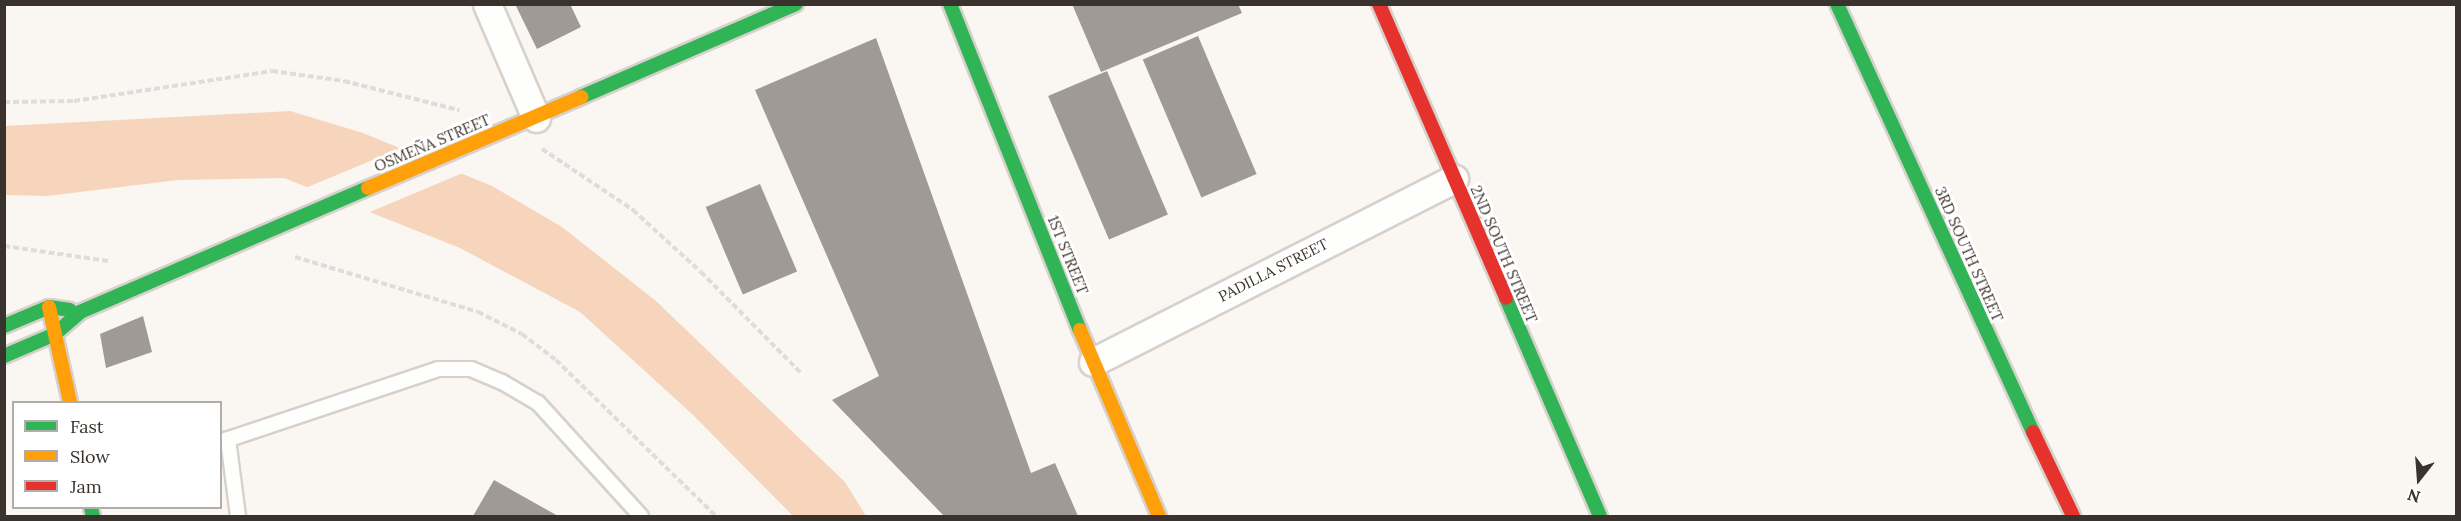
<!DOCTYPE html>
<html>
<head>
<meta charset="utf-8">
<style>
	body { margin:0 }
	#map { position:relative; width:2461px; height:521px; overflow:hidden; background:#faf6f2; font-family:Lora,serif }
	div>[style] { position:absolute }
	.water>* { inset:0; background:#f7d5bc }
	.pier>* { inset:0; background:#faf6f2 }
	.building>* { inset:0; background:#9f9a96; transform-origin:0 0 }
	.path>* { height:4px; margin-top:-2px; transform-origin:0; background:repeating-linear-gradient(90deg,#dedcdc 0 6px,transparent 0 9px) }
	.roads { filter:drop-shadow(2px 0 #d7d1cc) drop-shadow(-2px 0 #d7d1cc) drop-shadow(0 2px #d7d1cc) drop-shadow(0 -2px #d7d1cc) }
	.lane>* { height:14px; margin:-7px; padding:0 7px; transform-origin:7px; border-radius:7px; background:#fefefd }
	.street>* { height:27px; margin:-13.5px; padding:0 13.5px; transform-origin:13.5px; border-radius:13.5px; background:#fefefd }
	.fast>* { height:14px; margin:-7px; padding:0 7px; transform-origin:7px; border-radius:7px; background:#30b455 }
	.slow>* { height:14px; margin:-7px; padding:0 7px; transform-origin:7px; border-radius:7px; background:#ff9f0a }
	.jam>* { height:14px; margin:-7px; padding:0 7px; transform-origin:7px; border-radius:7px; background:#e5322d }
	span { translate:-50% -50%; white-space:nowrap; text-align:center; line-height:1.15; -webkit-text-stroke:6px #fff; paint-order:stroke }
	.street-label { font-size:15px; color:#3a322c }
	.frame { position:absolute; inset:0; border:6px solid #3a322c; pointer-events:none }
	.legend { position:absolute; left:12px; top:401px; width:210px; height:108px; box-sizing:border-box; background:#fff; border:2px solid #b0adab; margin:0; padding:8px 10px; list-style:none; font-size:18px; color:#3a322c }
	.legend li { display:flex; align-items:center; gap:12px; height:30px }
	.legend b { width:30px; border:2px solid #b0adab }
	.north { position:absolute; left:2389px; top:449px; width:60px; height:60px; -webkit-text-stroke:4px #fff; paint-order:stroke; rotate:197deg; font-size:16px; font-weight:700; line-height:24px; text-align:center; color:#3a322c }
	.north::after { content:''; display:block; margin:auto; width:21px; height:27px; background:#3a322c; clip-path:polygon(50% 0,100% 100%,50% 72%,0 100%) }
</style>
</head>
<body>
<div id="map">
	<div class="water">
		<div style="clip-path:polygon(290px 111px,363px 133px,492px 186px,562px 227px,656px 301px,845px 482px,866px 516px,793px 516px,692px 414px,580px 312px,460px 248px,284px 178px,178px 180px,47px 196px,5px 195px,5px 126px)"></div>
	</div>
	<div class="pier">
		<div style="clip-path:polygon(404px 147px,465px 172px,365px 214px,303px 189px)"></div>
	</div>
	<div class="building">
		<div style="clip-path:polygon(515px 4px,570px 4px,581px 27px,537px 49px)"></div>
		<div style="clip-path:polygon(1072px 4px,1238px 4px,1242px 13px,1101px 72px)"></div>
		<div style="left:1198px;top:36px;width:150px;height:60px;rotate:67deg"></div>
		<div style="clip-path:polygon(876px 38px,1031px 473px,1055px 463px,1078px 516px,944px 516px,832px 400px,879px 376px,755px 90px)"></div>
		<div style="left:1107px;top:71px;width:156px;height:64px;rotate:67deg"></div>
		<div style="left:760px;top:184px;width:95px;height:59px;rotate:67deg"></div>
		<div style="clip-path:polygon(143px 316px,152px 352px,106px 368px,100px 334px)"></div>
		<div style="clip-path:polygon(494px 480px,558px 516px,473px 516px)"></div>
	</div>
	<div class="path">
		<div style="left:4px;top:102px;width:70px;rotate:-0.8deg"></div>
		<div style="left:74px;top:101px;width:200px;rotate:-8.6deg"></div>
		<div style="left:272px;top:71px;width:73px;rotate:7.9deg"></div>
		<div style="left:344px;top:81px;width:119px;rotate:14.2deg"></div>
		<div style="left:542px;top:149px;width:110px;rotate:33.8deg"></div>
		<div style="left:633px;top:210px;width:92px;rotate:42.4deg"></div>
		<div style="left:701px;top:272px;width:142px;rotate:45.3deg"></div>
		<div style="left:4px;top:246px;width:105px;rotate:8.2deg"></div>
		<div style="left:295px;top:257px;width:191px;rotate:16.7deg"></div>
		<div style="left:478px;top:312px;width:49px;rotate:26.6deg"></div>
		<div style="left:522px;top:334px;width:43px;rotate:37.4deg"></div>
		<div style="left:556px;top:360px;width:223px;rotate:44.3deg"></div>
	</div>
	<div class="roads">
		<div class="lane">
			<div style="left:228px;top:439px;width:78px;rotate:82.6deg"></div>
			<div style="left:220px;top:442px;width:230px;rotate:-18.5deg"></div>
			<div style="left:438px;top:369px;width:33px"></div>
			<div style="left:471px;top:369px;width:34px;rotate:23deg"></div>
			<div style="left:502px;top:382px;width:42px;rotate:30.3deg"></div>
			<div style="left:538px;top:403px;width:153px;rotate:47.7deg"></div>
		</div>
		<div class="street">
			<div style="left:487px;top:4px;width:124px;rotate:66.7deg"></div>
			<div style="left:1093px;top:362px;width:405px;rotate:-26.9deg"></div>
		</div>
		<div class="fast">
			<div style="left:950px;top:4px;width:351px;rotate:68.3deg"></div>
			<div style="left:1837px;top:4px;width:471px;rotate:65.4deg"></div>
			<div style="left:581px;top:97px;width:234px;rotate:-23.4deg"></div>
			<div style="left:1506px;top:298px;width:237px;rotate:66.7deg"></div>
			<div style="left:4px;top:326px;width:49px;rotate:-22.9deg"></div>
			<div style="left:49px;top:307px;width:21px;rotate:8deg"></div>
			<div style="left:4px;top:356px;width:56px;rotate:-23.3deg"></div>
			<div style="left:55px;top:334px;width:33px;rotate:-41deg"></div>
			<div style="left:80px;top:312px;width:314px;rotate:-23.3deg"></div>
			<div style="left:91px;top:508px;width:8px;rotate:76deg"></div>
		</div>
		<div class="slow">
			<div style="left:368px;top:188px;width:232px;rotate:-23.1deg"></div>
			<div style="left:49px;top:307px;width:97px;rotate:77.5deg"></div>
			<div style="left:1080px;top:330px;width:202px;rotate:67deg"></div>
		</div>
		<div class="jam">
			<div style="left:1379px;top:4px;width:320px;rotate:66.6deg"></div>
			<div style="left:2033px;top:432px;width:93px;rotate:64.5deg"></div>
		</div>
	</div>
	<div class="street-label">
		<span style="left:432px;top:143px;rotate:-23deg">OSMEÑA STREET</span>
		<span style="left:1504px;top:254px;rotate:67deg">2ND SOUTH STREET</span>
		<span style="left:1969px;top:254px;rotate:66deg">3RD SOUTH STREET</span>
		<span style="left:1068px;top:255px;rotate:68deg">1ST STREET</span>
		<span style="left:1273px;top:270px;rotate:-27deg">PADILLA STREET</span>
	</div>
	<div class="frame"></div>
	<ul class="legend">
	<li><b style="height:8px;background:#30b455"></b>Fast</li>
	<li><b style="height:8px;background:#ff9f0a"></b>Slow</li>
	<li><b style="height:8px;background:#e5322d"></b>Jam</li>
	</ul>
	<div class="north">N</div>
</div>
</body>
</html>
